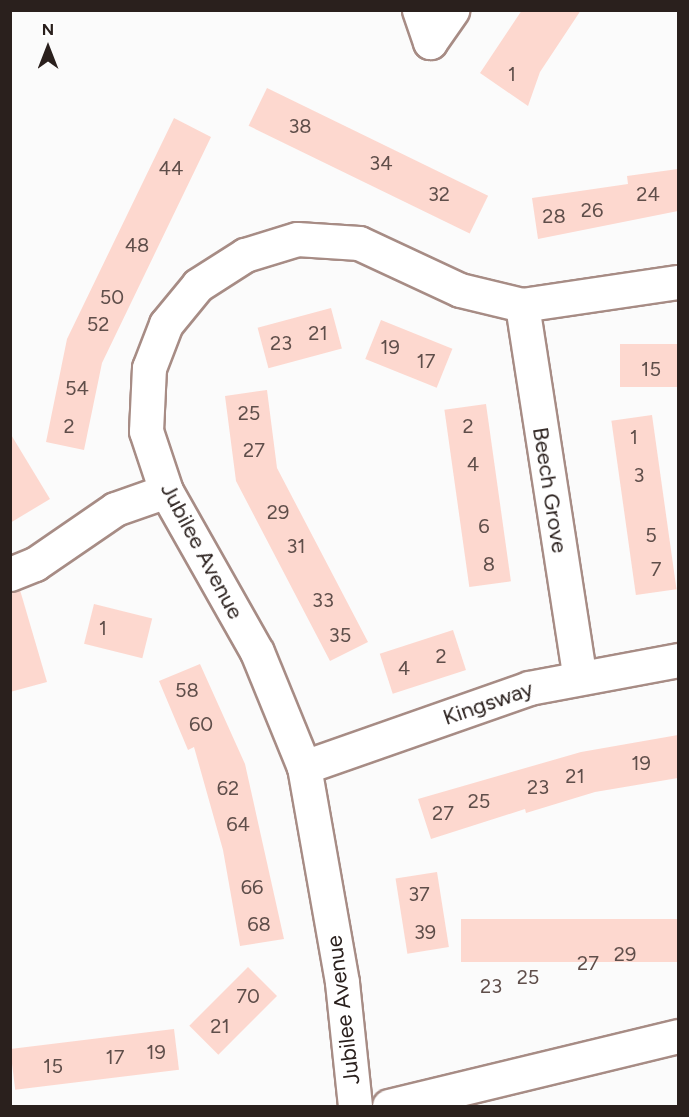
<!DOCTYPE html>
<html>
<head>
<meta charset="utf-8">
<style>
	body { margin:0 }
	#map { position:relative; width:689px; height:1117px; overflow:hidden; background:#fbfbfb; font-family:Figtree,sans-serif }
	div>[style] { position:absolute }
	.building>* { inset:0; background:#fdd8cf; transform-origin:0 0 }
	.roads { filter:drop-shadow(2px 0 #a78c85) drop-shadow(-2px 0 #a78c85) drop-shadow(0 2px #a78c85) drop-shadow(0 -2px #a78c85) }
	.minor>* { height:33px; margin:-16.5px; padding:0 16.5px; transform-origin:16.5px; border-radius:16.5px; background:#fff }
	span { translate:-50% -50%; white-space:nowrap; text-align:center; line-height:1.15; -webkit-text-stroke:5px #fff; paint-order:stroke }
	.number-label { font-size:20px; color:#5f4e4a }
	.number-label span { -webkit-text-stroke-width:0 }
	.street-label { font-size:22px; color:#2a201d }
	.frame { position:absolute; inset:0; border:12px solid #2a201d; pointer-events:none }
	.north { position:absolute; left:18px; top:18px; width:60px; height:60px; -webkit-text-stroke:4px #fff; paint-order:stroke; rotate:0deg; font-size:16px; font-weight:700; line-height:24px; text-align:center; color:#2a201d }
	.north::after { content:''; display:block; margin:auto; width:21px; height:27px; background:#2a201d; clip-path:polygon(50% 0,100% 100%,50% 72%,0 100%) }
</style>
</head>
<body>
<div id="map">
	<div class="building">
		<div style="clip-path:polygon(522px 10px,581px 10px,540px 72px,528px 106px,480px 73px)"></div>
		<div style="left:267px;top:88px;width:246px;height:42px;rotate:26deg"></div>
		<div style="clip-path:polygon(174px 118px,211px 137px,102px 363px,84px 450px,46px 442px,67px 339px)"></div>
		<div style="clip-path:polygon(678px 169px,678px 211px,538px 239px,532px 198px,628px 184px,627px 176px)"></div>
		<div style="left:331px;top:308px;width:42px;height:76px;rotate:75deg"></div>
		<div style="left:381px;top:320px;width:77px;height:42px;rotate:22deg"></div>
		<div style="left:678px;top:344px;width:43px;height:58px;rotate:90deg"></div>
		<div style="clip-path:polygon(267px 390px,277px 468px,368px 642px,330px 661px,236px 481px,225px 396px)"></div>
		<div style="left:486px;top:404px;width:179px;height:42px;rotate:82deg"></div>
		<div style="left:652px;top:415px;width:176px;height:41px;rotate:82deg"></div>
		<div style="clip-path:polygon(10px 433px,50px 499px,10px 523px)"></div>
		<div style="clip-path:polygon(20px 590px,47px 682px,10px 692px,10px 592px)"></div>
		<div style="left:94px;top:604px;width:60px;height:41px;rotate:14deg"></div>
		<div style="left:453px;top:630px;width:42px;height:77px;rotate:72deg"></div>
		<div style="clip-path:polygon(200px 664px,245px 764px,284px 939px,240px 946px,223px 850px,194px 747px,188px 750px,159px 681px)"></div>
		<div style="clip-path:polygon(678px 735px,678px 778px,595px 792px,526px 813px,525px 809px,431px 839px,418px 799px,581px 752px)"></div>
		<div style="left:437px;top:872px;width:76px;height:42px;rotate:81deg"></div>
		<div style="left:678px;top:919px;width:43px;height:217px;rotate:90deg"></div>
		<div style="left:248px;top:967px;width:41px;height:83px;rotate:45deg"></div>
		<div style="left:174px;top:1029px;width:41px;height:165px;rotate:83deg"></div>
	</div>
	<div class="roads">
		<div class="minor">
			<div style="left:419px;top:10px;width:34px;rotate:71deg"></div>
			<div style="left:430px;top:42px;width:39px;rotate:-55deg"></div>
			<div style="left:522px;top:305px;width:374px;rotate:81.2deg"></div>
			<div style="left:10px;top:574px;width:27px;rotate:-22deg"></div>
			<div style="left:35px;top:564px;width:97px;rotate:-34.5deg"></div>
			<div style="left:115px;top:509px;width:54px;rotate:-19.4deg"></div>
			<div style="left:304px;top:767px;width:238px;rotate:-19.3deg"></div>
			<div style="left:529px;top:688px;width:152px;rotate:-10.6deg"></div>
			<div style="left:355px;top:1106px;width:125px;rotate:-96deg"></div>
			<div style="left:342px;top:982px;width:218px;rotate:-100deg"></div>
			<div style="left:304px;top:767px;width:124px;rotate:-112.2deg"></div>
			<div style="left:257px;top:652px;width:185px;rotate:-119.5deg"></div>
			<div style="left:166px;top:491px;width:63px;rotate:-108.4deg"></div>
			<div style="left:146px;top:431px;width:63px;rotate:-87.3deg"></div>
			<div style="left:149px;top:368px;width:47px;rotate:-68.9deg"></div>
			<div style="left:166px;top:324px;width:50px;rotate:-50.6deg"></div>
			<div style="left:198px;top:285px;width:56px;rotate:-32.6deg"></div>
			<div style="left:245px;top:255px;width:54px;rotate:-17.1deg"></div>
			<div style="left:297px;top:239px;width:62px;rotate:3.7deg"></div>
			<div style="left:359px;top:243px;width:111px;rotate:25deg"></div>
			<div style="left:460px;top:290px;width:64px;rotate:13.6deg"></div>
			<div style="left:522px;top:305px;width:158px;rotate:-8.4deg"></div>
			<div style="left:389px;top:1106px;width:297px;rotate:-13.6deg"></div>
		</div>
	</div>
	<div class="number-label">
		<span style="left:512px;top:74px">1</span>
		<span style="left:300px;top:126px">38</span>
		<span style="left:381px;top:163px">34</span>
		<span style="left:171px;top:168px">44</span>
		<span style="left:439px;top:194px">32</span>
		<span style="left:648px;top:194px">24</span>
		<span style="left:592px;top:210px">26</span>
		<span style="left:554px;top:216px">28</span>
		<span style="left:137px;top:245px">48</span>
		<span style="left:112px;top:297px">50</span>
		<span style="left:98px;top:324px">52</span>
		<span style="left:318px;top:333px">21</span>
		<span style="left:281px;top:343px">23</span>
		<span style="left:390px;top:347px">19</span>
		<span style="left:426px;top:361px">17</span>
		<span style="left:651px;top:369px">15</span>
		<span style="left:77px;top:388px">54</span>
		<span style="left:249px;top:413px">25</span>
		<span style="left:69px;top:426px">2</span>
		<span style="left:468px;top:426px">2</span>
		<span style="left:634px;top:437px">1</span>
		<span style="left:254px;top:450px">27</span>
		<span style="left:473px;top:464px">4</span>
		<span style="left:639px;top:475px">3</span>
		<span style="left:278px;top:512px">29</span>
		<span style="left:484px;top:526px">6</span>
		<span style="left:651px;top:535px">5</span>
		<span style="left:296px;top:546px">31</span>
		<span style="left:489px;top:564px">8</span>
		<span style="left:656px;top:569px">7</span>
		<span style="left:323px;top:600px">33</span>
		<span style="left:103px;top:628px">1</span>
		<span style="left:340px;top:635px">35</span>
		<span style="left:441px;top:656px">2</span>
		<span style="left:404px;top:668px">4</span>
		<span style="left:187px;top:690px">58</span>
		<span style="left:201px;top:724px">60</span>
		<span style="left:641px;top:763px">19</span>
		<span style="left:575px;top:776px">21</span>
		<span style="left:538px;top:787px">23</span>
		<span style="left:228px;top:788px">62</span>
		<span style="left:479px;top:801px">25</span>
		<span style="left:443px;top:813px">27</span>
		<span style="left:238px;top:824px">64</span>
		<span style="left:252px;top:887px">66</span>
		<span style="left:419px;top:894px">37</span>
		<span style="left:259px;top:924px">68</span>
		<span style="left:425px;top:932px">39</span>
		<span style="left:625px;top:954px">29</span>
		<span style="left:588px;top:963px">27</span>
		<span style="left:528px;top:977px">25</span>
		<span style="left:491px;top:986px">23</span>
		<span style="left:248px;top:996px">70</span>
		<span style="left:220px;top:1026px">21</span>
		<span style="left:156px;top:1052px">19</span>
		<span style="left:115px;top:1057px">17</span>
		<span style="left:53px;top:1066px">15</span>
	</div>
	<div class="street-label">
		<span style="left:550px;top:490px;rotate:81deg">Beech Grove</span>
		<span style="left:202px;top:551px;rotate:62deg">Jubilee Avenue</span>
		<span style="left:488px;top:703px;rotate:-19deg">Kingsway</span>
		<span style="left:343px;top:1010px;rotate:-97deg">Jubilee Avenue</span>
	</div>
	<div class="frame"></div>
	<div class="north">N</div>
</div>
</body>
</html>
